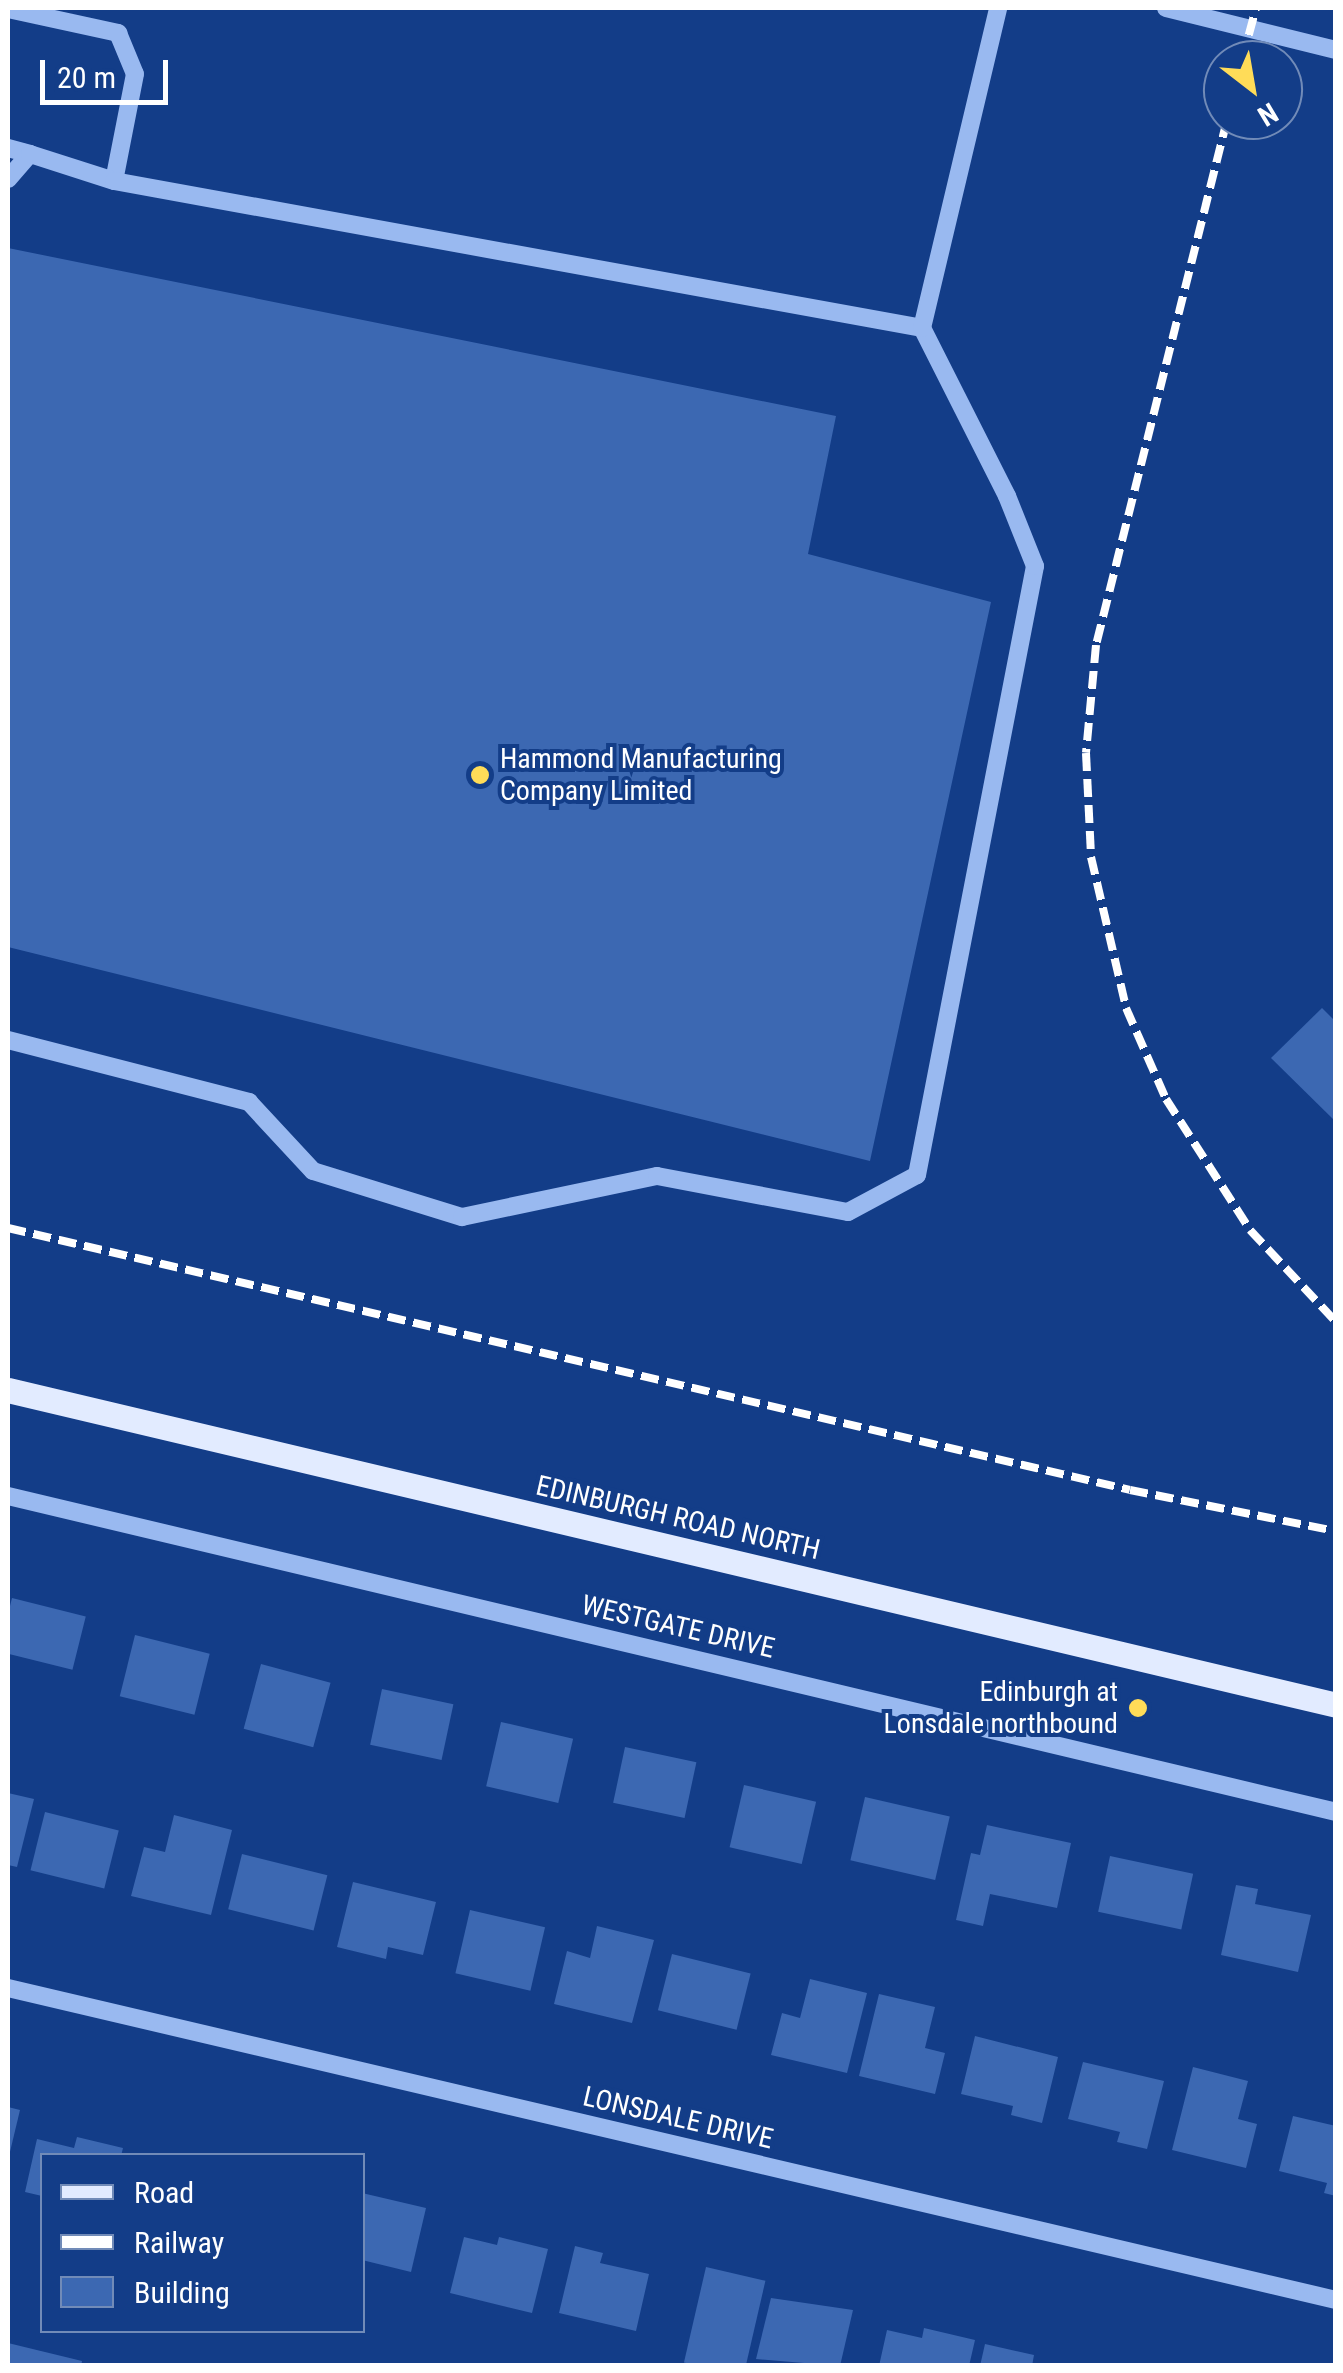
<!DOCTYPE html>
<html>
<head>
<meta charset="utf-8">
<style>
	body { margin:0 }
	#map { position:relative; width:1343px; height:2373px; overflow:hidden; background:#133d88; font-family:"Roboto Condensed",sans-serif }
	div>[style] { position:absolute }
	.building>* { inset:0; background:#3c68b2; transform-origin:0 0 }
	.minor>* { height:18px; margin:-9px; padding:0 9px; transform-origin:9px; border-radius:9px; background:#99b9f0 }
	.major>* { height:25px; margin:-12.5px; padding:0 12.5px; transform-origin:12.5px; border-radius:12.5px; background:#e2ebff }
	.rail>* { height:8px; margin-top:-4px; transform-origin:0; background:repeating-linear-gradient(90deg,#fff 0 18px,transparent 0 26px) }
	.dots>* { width:28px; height:28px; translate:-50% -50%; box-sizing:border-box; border:5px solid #133d88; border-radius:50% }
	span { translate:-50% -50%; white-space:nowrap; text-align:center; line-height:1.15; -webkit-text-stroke:8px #133d88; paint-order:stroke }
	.poi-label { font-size:28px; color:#fff }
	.left { translate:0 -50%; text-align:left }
	.right { translate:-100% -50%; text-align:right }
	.street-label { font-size:28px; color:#fff }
	.frame { position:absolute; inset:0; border:10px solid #fff; pointer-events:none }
	.legend { position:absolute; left:40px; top:2153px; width:325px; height:180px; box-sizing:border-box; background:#133d88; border:2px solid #718bb8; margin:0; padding:12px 18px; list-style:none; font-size:30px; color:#fff }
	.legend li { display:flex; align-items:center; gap:20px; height:50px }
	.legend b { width:50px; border:2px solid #718bb8 }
	.north { position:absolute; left:1203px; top:40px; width:100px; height:100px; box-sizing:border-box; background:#133d88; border:2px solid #718bb8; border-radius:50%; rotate:149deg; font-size:28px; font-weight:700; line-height:40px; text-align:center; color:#fff }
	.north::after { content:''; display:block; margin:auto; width:35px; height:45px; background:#ffdc58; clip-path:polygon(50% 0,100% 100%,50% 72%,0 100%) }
	.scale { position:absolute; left:40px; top:60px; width:128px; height:45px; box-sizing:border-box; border:5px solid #fff; border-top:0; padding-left:12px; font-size:30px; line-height:35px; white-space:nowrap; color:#fff; -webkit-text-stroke:8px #133d88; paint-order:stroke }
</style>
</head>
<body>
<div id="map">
	<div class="building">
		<div style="clip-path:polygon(8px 248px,836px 416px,808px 554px,991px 602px,870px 1161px,8px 947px)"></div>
		<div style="clip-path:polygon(1322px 1008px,1336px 1022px,1336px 1122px,1271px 1058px)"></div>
		<div style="left:12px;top:1598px;width:76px;height:55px;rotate:14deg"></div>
		<div style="left:135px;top:1635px;width:77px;height:63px;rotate:14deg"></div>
		<div style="left:261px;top:1664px;width:72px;height:67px;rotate:15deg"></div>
		<div style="left:382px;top:1689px;width:73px;height:57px;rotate:12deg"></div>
		<div style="left:501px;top:1722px;width:74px;height:66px;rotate:13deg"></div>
		<div style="left:625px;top:1747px;width:73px;height:57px;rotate:12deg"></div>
		<div style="left:744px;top:1785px;width:74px;height:64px;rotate:13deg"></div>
		<div style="clip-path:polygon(8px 1793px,34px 1799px,17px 1867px,8px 1865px)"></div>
		<div style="left:865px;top:1797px;width:87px;height:65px;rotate:13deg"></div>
		<div style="left:45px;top:1812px;width:76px;height:60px;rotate:14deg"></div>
		<div style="clip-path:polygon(174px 1815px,232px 1830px,211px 1915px,131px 1896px,144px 1847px,165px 1852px)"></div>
		<div style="clip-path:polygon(987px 1825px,1071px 1843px,1057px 1908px,990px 1894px,983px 1926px,956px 1920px,971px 1853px,980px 1855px)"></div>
		<div style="left:242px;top:1854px;width:88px;height:57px;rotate:14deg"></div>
		<div style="left:1110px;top:1856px;width:85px;height:57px;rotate:12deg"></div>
		<div style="clip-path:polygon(353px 1882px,436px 1902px,423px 1955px,388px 1947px,386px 1959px,337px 1947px)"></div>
		<div style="clip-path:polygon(1236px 1885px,1258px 1889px,1255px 1904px,1311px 1915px,1298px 1972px,1221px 1955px)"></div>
		<div style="left:470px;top:1910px;width:77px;height:65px;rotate:13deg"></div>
		<div style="clip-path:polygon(597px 1926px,654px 1940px,632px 2023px,554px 2004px,567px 1951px,590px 1958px)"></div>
		<div style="left:672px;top:1954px;width:81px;height:58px;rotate:14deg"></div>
		<div style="clip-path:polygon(810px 1979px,867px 1993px,847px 2073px,771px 2055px,782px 2013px,800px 2018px)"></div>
		<div style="clip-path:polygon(879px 1994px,935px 2007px,925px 2048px,945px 2053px,935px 2094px,859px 2076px)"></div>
		<div style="clip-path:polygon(975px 2036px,1058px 2057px,1042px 2123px,1011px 2115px,1013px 2106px,961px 2094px)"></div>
		<div style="clip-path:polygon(1083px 2062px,1164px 2081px,1147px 2149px,1117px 2142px,1120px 2132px,1068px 2119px)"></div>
		<div style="clip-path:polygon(1193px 2067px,1248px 2081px,1238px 2119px,1257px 2124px,1246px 2168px,1172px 2150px)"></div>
		<div style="clip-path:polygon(8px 2107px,20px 2110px,9px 2156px,8px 2156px)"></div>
		<div style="clip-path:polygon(1293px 2116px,1336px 2126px,1336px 2196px,1324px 2193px,1327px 2183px,1279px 2171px)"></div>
		<div style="clip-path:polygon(77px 2137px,123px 2148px,121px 2156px,42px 2156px,42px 2196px,25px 2192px,37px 2139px,74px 2148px)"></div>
		<div style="clip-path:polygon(362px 2193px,426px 2208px,411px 2272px,362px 2260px)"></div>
		<div style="clip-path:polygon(464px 2237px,497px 2245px,499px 2237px,548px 2249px,532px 2313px,450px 2293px)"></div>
		<div style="clip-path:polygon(575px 2246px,603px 2253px,600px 2263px,649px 2274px,636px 2331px,559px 2313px)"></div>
		<div style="left:706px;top:2267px;width:61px;height:98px;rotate:13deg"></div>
		<div style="clip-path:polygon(771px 2298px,853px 2310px,840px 2366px,756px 2359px)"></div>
		<div style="clip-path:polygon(924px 2328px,975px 2340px,969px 2366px,879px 2366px,887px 2330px,922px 2338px)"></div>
		<div style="clip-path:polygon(8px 2343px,82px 2361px,81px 2366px,8px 2366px)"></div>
		<div style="clip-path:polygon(985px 2344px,1034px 2355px,1032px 2366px,980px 2366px)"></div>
	</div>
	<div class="minor">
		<div style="left:1166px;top:8px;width:175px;rotate:13.9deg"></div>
		<div style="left:8px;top:9px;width:113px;rotate:12.3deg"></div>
		<div style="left:118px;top:33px;width:44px;rotate:67.5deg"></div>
		<div style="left:135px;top:74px;width:109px;rotate:101.1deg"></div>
		<div style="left:8px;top:148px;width:23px;rotate:15deg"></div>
		<div style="left:8px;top:179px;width:33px;rotate:-49deg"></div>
		<div style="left:30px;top:154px;width:88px;rotate:17.8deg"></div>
		<div style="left:114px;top:181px;width:821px;rotate:10.31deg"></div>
		<div style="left:8px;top:1040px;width:249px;rotate:14.4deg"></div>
		<div style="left:249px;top:1102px;width:94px;rotate:47.2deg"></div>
		<div style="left:313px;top:1171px;width:156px;rotate:17.2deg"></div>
		<div style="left:462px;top:1217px;width:199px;rotate:-11.9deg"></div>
		<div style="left:657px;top:1176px;width:194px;rotate:10.7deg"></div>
		<div style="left:848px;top:1212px;width:78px;rotate:-28.2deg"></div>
		<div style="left:917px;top:1175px;width:620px;rotate:-79.03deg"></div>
		<div style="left:1035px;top:566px;width:75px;rotate:-111.8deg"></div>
		<div style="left:1007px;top:496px;width:188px;rotate:-116.8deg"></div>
		<div style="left:922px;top:328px;width:329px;rotate:-76.6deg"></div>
		<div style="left:8px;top:1496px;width:1365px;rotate:13.38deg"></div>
		<div style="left:8px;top:1988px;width:1364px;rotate:13.22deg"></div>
	</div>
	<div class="major">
		<div style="left:8px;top:1390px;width:1365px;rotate:13.34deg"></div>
	</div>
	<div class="rail">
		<div style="left:1242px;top:60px;width:54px;rotate:-74.9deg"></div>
		<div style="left:1227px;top:120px;width:541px;rotate:104.01deg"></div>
		<div style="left:1096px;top:645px;width:108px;rotate:95.3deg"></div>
		<div style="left:1086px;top:753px;width:104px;rotate:87.2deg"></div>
		<div style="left:1091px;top:857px;width:155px;rotate:76.9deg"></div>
		<div style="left:1126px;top:1008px;width:99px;rotate:66.3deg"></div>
		<div style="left:1166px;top:1099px;width:156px;rotate:57.3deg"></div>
		<div style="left:1250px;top:1230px;width:126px;rotate:46.9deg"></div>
		<div style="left:8px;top:1228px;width:1152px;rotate:13.14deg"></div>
		<div style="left:1130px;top:1490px;width:210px;rotate:11.3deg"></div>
	</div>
	<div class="dots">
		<div style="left:480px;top:775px;background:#ffdc58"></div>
		<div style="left:1138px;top:1708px;background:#ffdc58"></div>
	</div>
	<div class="poi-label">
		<span class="left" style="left:500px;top:775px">Hammond Manufacturing<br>Company Limited</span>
		<span class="right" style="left:1118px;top:1708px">Edinburgh at<br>Lonsdale northbound</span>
	</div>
	<div class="street-label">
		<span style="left:678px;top:1518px;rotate:13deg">EDINBURGH ROAD NORTH</span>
		<span style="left:678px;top:1627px;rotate:13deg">WESTGATE DRIVE</span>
		<span style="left:678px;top:2118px;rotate:13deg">LONSDALE DRIVE</span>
	</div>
	<div class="frame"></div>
	<ul class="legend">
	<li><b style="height:12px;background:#e2ebff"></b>Road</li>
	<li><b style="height:12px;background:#fff"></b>Railway</li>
	<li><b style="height:28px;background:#3c68b2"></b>Building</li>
	</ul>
	<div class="north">N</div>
	<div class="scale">20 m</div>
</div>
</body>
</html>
